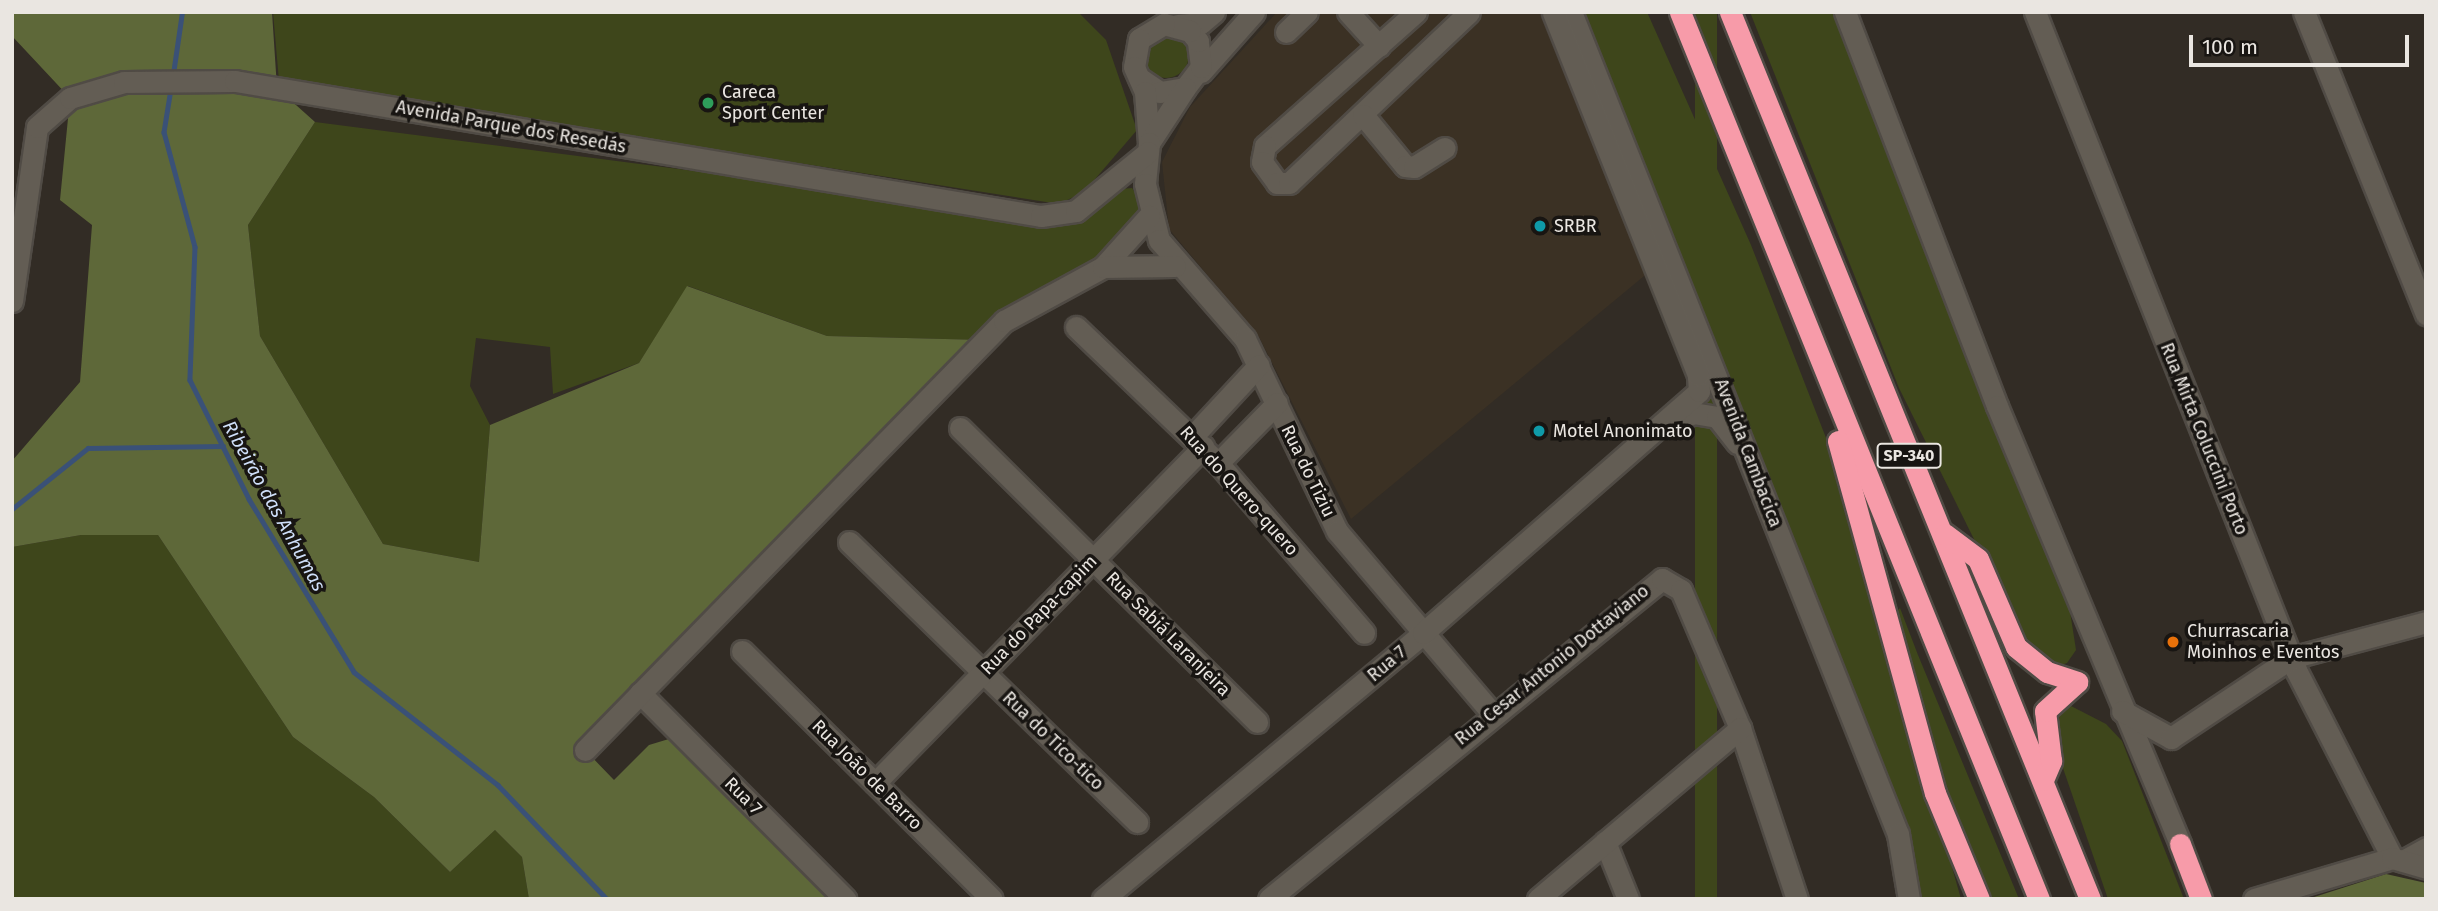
<!DOCTYPE html>
<html>
<head>
<meta charset="utf-8">
<style>
	body { margin:0 }
	#map { position:relative; width:2438px; height:911px; overflow:hidden; background:#322c25; font-family:"Fira Sans",sans-serif }
	div>[style] { position:absolute }
	.built>* { inset:0; background:#3b3124 }
	.green>* { inset:0; background:#3e461b; transform-origin:0 0 }
	.round { border-radius:50% }
	.forest>* { inset:0; background:#5e6839 }
	.stream>* { height:4.5px; margin:-2.25px; padding:0 2.25px; transform-origin:2.25px; border-radius:2.25px; background:#3a5177 }
	.roads { filter:drop-shadow(2px 0 #504b45) drop-shadow(-2px 0 #504b45) drop-shadow(0 2px #504b45) drop-shadow(0 -2px #504b45) }
	.minor>* { height:21px; margin:-10.5px; padding:0 10.5px; transform-origin:10.5px; border-radius:10.5px; background:#635d54 }
	.highway>* { height:21px; margin:-10.5px; padding:0 10.5px; transform-origin:10.5px; border-radius:10.5px; background:#f79ba9 }
	.dots>* { width:19px; height:19px; translate:-50% -50%; box-sizing:border-box; border:4px solid #181512; border-radius:50% }
	span { translate:-50% -50%; white-space:nowrap; text-align:center; line-height:1.15; -webkit-text-stroke:7px #181512; paint-order:stroke }
	.shield-label span { padding:2px 5px; background:#181512; border:2px solid; border-radius:5px; -webkit-text-stroke-width:0 }
	.shield-label { font-size:16px; color:#eae6e1; font-weight:700 }
	.poi-label { font-size:18px; color:#eae6e1 }
	.left { translate:0 -50%; text-align:left }
	.street-label { font-size:18px; color:#eae6e1 }
	.water-label { font-size:19px; color:#cfdff9; font-style:italic }
	.frame { position:absolute; inset:0; border:14px solid #eae6e1; pointer-events:none }
	.scale { position:absolute; left:2189px; top:35px; width:220px; height:32px; box-sizing:border-box; border:4px solid #eae6e1; border-top:0; padding-left:9px; font-size:21px; line-height:24px; white-space:nowrap; color:#eae6e1; -webkit-text-stroke:5px #181512; paint-order:stroke }
</style>
</head>
<body>
<div id="map">
	<div class="built">
		<div style="clip-path:polygon(1277px 12px,1549px 12px,1655px 267px,1351px 519px,1259px 337px,1169px 229px,1162px 162px,1190px 107px)"></div>
	</div>
	<div class="green">
		<div style="clip-path:polygon(273px 12px,1078px 12px,1106px 40px,1137px 130px,1084px 192px,1059px 204px,279px 81px)"></div>
		<div style="clip-path:polygon(1579px 12px,1647px 12px,1751px 245px,1842px 479px,1961px 899px,1918px 899px,1912px 842px)"></div>
		<div style="left:1695px;top:12px;width:22px;height:957px"></div>
		<div style="clip-path:polygon(1750px 12px,1833px 12px,2069px 605px,2076px 650px,2067px 663px,2058px 666px,2025px 642px,1899px 388px)"></div>
		<div class="round" style="left:1143px;top:32px;width:46px;height:46px"></div>
		<div style="clip-path:polygon(315px 122px,1080px 221px,1121px 189px,1132px 188px,1140px 200px,1139px 216px,1128px 236px,1085px 269px,1038px 290px,984px 340px,827px 336px,688px 286px,639px 363px,553px 394px,550px 347px,476px 338px,470px 386px,490px 425px,479px 562px,383px 544px,260px 336px,248px 225px)"></div>
		<div style="clip-path:polygon(81px 535px,158px 535px,293px 737px,374px 797px,450px 872px,495px 830px,522px 857px,529px 899px,12px 899px,12px 547px)"></div>
		<div style="clip-path:polygon(1900px 608px,1918px 655px,2019px 899px,1984px 899px,1942px 793px,1894px 615px)"></div>
		<div style="clip-path:polygon(2071px 706px,2106px 724px,2122px 741px,2184px 899px,2108px 899px,2054px 742px,2052px 720px,2060px 708px)"></div>
	</div>
	<div class="forest">
		<div style="clip-path:polygon(12px 12px,272px 12px,277px 88px,315px 122px,248px 225px,260px 336px,383px 544px,479px 562px,490px 425px,639px 363px,687px 286px,827px 336px,984px 340px,585px 750px,614px 780px,649px 745px,682px 735px,845px 899px,529px 899px,522px 857px,495px 830px,450px 872px,374px 797px,293px 737px,158px 535px,81px 535px,12px 547px,12px 461px,80px 382px,92px 225px,60px 200px,70px 98px,12px 36px)"></div>
		<div style="clip-path:polygon(2386px 874px,2426px 883px,2426px 899px,2308px 899px)"></div>
	</div>
	<div class="stream">
		<div style="left:173px;top:74px;width:63px;rotate:-81.7deg"></div>
		<div style="left:171px;top:89px;width:44px;rotate:99.2deg"></div>
		<div style="left:164px;top:132px;width:119px;rotate:74.9deg"></div>
		<div style="left:195px;top:247px;width:133px;rotate:92.2deg"></div>
		<div style="left:190px;top:380px;width:133px;rotate:63.6deg"></div>
		<div style="left:249px;top:499px;width:202px;rotate:58.7deg"></div>
		<div style="left:354px;top:672px;width:183px;rotate:38.1deg"></div>
		<div style="left:498px;top:785px;width:158px;rotate:46.3deg"></div>
		<div style="left:12px;top:509px;width:97px;rotate:-38.8deg"></div>
		<div style="left:88px;top:448px;width:135px;rotate:-0.8deg"></div>
	</div>
	<div class="roads">
		<div class="minor">
			<div style="left:1348px;top:12px;width:46px;rotate:47.6deg"></div>
			<div style="left:1416px;top:12px;width:202px;rotate:138.4deg"></div>
			<div style="left:1265px;top:146px;width:16px;rotate:101deg"></div>
			<div style="left:1262px;top:162px;width:26px;rotate:54deg"></div>
			<div style="left:1277px;top:183px;width:12px"></div>
			<div style="left:1289px;top:183px;width:248px;rotate:-43.5deg"></div>
			<div style="left:1571px;top:12px;width:885px;rotate:68.31deg"></div>
			<div style="left:1898px;top:834px;width:66px;rotate:80.4deg"></div>
			<div style="left:1845px;top:12px;width:422px;rotate:68.9deg"></div>
			<div style="left:1997px;top:406px;width:475px;rotate:67.3deg"></div>
			<div style="left:2035px;top:12px;width:708px;rotate:68.36deg"></div>
			<div style="left:2296px;top:670px;width:211px;rotate:62.9deg"></div>
			<div style="left:2304px;top:12px;width:326px;rotate:68deg"></div>
			<div style="left:1178px;top:25px;width:23px;rotate:-5deg"></div>
			<div style="left:1201px;top:23px;width:17px;rotate:-40deg"></div>
			<div style="left:1286px;top:32px;width:29px;rotate:-44deg"></div>
			<div style="left:1201px;top:72px;width:80px;rotate:-48.5deg"></div>
			<div style="left:1139px;top:78px;width:25px;rotate:34deg"></div>
			<div style="left:1160px;top:92px;width:25px;rotate:-9deg"></div>
			<div style="left:1185px;top:88px;width:26px;rotate:-53deg"></div>
			<div style="left:1201px;top:67px;width:26px;rotate:-97deg"></div>
			<div style="left:1198px;top:41px;width:13px;rotate:-129deg"></div>
			<div style="left:1190px;top:31px;width:27px;rotate:-165deg"></div>
			<div style="left:1164px;top:24px;width:29px;rotate:149deg"></div>
			<div style="left:1139px;top:39px;width:28px;rotate:100deg"></div>
			<div style="left:1134px;top:67px;width:27px;rotate:66deg"></div>
			<div style="left:1145px;top:92px;width:51px;rotate:85.5deg"></div>
			<div style="left:1185px;top:88px;width:66px;rotate:123.2deg"></div>
			<div style="left:1149px;top:143px;width:41px;rotate:95.6deg"></div>
			<div style="left:1145px;top:184px;width:58px;rotate:76deg"></div>
			<div style="left:1159px;top:240px;width:131px;rotate:49deg"></div>
			<div style="left:1245px;top:339px;width:213px;rotate:64.4deg"></div>
			<div style="left:1337px;top:531px;width:238px;rotate:49.6deg"></div>
			<div style="left:1363px;top:115px;width:66px;rotate:50.5deg"></div>
			<div style="left:1405px;top:166px;width:9px;rotate:6deg"></div>
			<div style="left:1414px;top:167px;width:36px;rotate:-32deg"></div>
			<div style="left:1103px;top:267px;width:69px;rotate:-48deg"></div>
			<div style="left:12px;top:301px;width:176px;rotate:-81.8deg"></div>
			<div style="left:37px;top:127px;width:44px;rotate:-41.3deg"></div>
			<div style="left:70px;top:98px;width:56px;rotate:-16.5deg"></div>
			<div style="left:124px;top:82px;width:111px;rotate:-0.5deg"></div>
			<div style="left:235px;top:81px;width:817px;rotate:9.51deg"></div>
			<div style="left:1041px;top:216px;width:35px;rotate:-8deg"></div>
			<div style="left:1076px;top:211px;width:93px;rotate:-39.3deg"></div>
			<div style="left:1076px;top:327px;width:197px;rotate:43.8deg"></div>
			<div style="left:1218px;top:463px;width:224px;rotate:49.3deg"></div>
			<div style="left:1673px;top:422px;width:22px;rotate:-24deg"></div>
			<div style="left:1693px;top:413px;width:24px;rotate:9deg"></div>
			<div style="left:1717px;top:417px;width:33px;rotate:52deg"></div>
			<div style="left:960px;top:428px;width:418px;rotate:44.7deg"></div>
			<div style="left:1192px;top:437px;width:98px;rotate:-47.1deg"></div>
			<div style="left:1218px;top:463px;width:84px;rotate:-45.5deg"></div>
			<div style="left:849px;top:542px;width:402px;rotate:44.2deg"></div>
			<div style="left:742px;top:651px;width:352px;rotate:44.8deg"></div>
			<div style="left:640px;top:693px;width:291px;rotate:45.1deg"></div>
			<div style="left:2122px;top:711px;width:56px;rotate:28.9deg"></div>
			<div style="left:2171px;top:738px;width:144px;rotate:-33.7deg"></div>
			<div style="left:2291px;top:658px;width:140px;rotate:-14.9deg"></div>
			<div style="left:585px;top:750px;width:600px;rotate:-45.68deg"></div>
			<div style="left:1004px;top:321px;width:113px;rotate:-28.6deg"></div>
			<div style="left:1103px;top:267px;width:72px;rotate:-0.8deg"></div>
			<div style="left:875px;top:783px;width:470px;rotate:-45.7deg"></div>
			<div style="left:1605px;top:842px;width:61px;rotate:68deg"></div>
			<div style="left:2403px;top:861px;width:26px;rotate:-29deg"></div>
			<div style="left:1103px;top:899px;width:416px;rotate:-39.7deg"></div>
			<div style="left:1423px;top:633px;width:367px;rotate:-41.2deg"></div>
			<div style="left:1699px;top:391px;width:16px;rotate:-94deg"></div>
			<div style="left:1698px;top:375px;width:391px;rotate:-111.8deg"></div>
			<div style="left:1269px;top:899px;width:507px;rotate:-39.15deg"></div>
			<div style="left:1662px;top:579px;width:22px;rotate:30deg"></div>
			<div style="left:1681px;top:590px;width:150px;rotate:66.9deg"></div>
			<div style="left:1740px;top:728px;width:180px;rotate:71.6deg"></div>
			<div style="left:1538px;top:899px;width:265px;rotate:-40.2deg"></div>
			<div style="left:2254px;top:899px;width:144px;rotate:-16.5deg"></div>
			<div style="left:2392px;top:858px;width:35px;rotate:16deg"></div>
		</div>
		<div class="highway">
			<div style="left:1680px;top:12px;width:957px;rotate:67.97deg"></div>
			<div style="left:1730px;top:12px;width:957px;rotate:67.91deg"></div>
			<div style="left:1838px;top:441px;width:365px;rotate:74.6deg"></div>
			<div style="left:1935px;top:793px;width:115px;rotate:67.5deg"></div>
			<div style="left:1945px;top:534px;width:41px;rotate:37.1deg"></div>
			<div style="left:1978px;top:559px;width:96px;rotate:66.6deg"></div>
			<div style="left:2016px;top:647px;width:40px;rotate:39deg"></div>
			<div style="left:2047px;top:672px;width:32px;rotate:18deg"></div>
			<div style="left:2043px;top:780px;width:21px;rotate:-67deg"></div>
			<div style="left:2051px;top:761px;width:50px;rotate:-96.8deg"></div>
			<div style="left:2045px;top:711px;width:43px;rotate:-42.2deg"></div>
			<div style="left:2180px;top:844px;width:59px;rotate:69.1deg"></div>
		</div>
	</div>
	<div class="dots">
		<div style="left:708px;top:103px;background:#2e9e5b"></div>
		<div style="left:1540px;top:226px;background:#0f9aa8"></div>
		<div style="left:1539px;top:431px;background:#0f9aa8"></div>
		<div style="left:2173px;top:642px;background:#e8710a"></div>
	</div>
	<div class="shield-label">
		<span style="left:1909px;top:456px">SP-340</span>
	</div>
	<div class="poi-label">
		<span class="left" style="left:722px;top:103px">Careca<br>Sport Center</span>
		<span class="left" style="left:1554px;top:226px">SRBR</span>
		<span class="left" style="left:1553px;top:431px">Motel Anonimato</span>
		<span class="left" style="left:2187px;top:642px">Churrascaria<br>Moinhos e Eventos</span>
	</div>
	<div class="street-label">
		<span style="left:511px;top:127px;rotate:10deg">Avenida Parque dos Resedás</span>
		<span style="left:2204px;top:439px;rotate:68deg">Rua Mirta Coluccini Porto</span>
		<span style="left:1748px;top:453px;rotate:69deg">Avenida Cambacica</span>
		<span style="left:1308px;top:471px;rotate:64deg">Rua do Tiziu</span>
		<span style="left:1239px;top:491px;rotate:48deg">Rua do Quero-quero</span>
		<span style="left:1039px;top:615px;rotate:-46deg">Rua do Papa-capim</span>
		<span style="left:1168px;top:634px;rotate:45deg">Rua Sabiá Laranjeira</span>
		<span style="left:1387px;top:664px;rotate:-40deg">Rua 7</span>
		<span style="left:1552px;top:665px;rotate:-39deg">Rua Cesar Antonio Dottaviano</span>
		<span style="left:1053px;top:741px;rotate:44deg">Rua do Tico-tico</span>
		<span style="left:867px;top:775px;rotate:45deg">Rua João de Barro</span>
		<span style="left:743px;top:796px;rotate:45deg">Rua 7</span>
	</div>
	<div class="water-label">
		<span style="left:274px;top:506px;rotate:61deg">Ribeirão das Anhumas</span>
	</div>
	<div class="frame"></div>
	<div class="scale">100 m</div>
</div>
</body>
</html>
